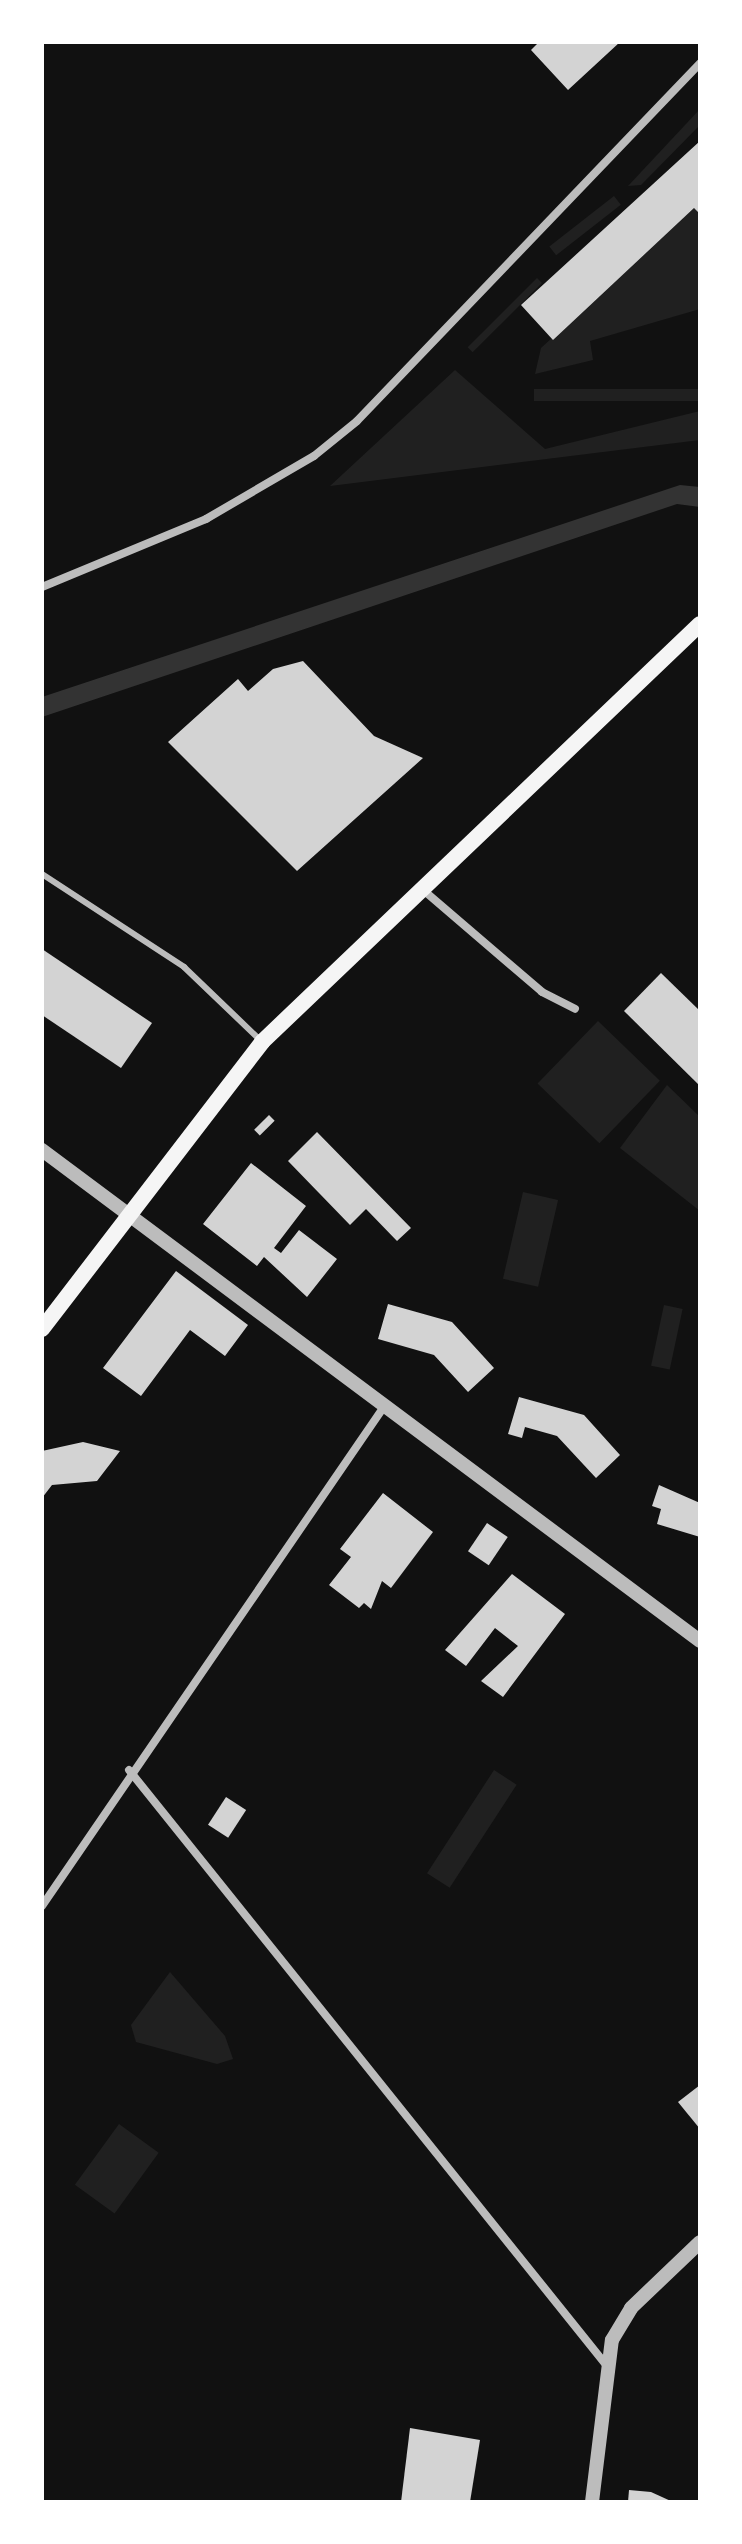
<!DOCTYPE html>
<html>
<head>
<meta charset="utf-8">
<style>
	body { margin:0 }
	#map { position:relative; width:742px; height:2544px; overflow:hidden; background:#111; font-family:"Crimson Pro",serif }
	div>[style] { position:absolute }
	.green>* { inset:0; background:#202020; transform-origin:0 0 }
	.water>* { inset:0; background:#333 }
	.building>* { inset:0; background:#d3d3d3; transform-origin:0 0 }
	.service>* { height:6px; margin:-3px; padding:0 3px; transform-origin:3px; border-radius:3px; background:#bcbcbc }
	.minor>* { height:8px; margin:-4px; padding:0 4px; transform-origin:4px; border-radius:4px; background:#bcbcbc }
	.tertiary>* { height:14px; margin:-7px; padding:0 7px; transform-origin:7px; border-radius:7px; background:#bcbcbc }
	.secondary>* { height:16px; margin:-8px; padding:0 8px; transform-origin:8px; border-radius:8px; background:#f5f5f5 }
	span { translate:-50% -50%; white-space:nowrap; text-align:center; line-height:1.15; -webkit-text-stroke:8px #fff; paint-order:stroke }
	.frame { position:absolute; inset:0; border:44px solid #fff; pointer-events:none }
</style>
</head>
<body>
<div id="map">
	<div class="green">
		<div style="clip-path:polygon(700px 109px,700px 125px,641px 185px,628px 186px)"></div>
		<div style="left:614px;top:196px;width:11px;height:82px;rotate:52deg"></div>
		<div style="clip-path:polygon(694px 208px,700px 214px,700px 309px,590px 341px,593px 360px,535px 374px,541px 348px)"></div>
		<div style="left:537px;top:278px;width:7px;height:98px;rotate:45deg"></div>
		<div style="clip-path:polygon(455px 370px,545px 449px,700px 411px,700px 440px,330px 486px)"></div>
		<div style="left:700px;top:389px;width:12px;height:166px;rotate:90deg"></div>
		<div style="left:598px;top:1021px;width:86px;height:87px;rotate:44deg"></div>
		<div style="clip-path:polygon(667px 1085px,700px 1117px,700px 1211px,620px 1148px)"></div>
		<div style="left:523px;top:1192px;width:36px;height:89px;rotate:13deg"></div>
		<div style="left:664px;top:1305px;width:19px;height:62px;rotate:12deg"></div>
		<div style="left:494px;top:1770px;width:27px;height:123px;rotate:33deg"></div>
		<div style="clip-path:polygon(170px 1972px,225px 2036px,233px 2059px,217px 2064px,136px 2042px,131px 2025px)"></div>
		<div style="left:119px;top:2124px;width:49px;height:75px;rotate:36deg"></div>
	</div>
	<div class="water">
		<div style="clip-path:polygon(680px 485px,700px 487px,700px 507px,677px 504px,42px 717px,42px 697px)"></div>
	</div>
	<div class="building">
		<div style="clip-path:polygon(539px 42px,554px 44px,620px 42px,568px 90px,531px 50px)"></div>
		<div style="clip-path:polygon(700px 141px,700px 214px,694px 208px,553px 340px,521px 305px)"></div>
		<div style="clip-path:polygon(303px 661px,374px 736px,423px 758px,297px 871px,168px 742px,238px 679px,248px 691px,273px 669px)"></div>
		<div style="clip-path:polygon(42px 949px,152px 1023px,121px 1068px,42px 1015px)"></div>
		<div style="clip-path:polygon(661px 973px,700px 1011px,700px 1086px,624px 1011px)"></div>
		<div style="left:269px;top:1115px;width:8px;height:21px;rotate:45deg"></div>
		<div style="clip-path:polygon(317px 1132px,411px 1228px,397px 1241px,366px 1209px,350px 1225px,288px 1161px)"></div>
		<div style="clip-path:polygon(251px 1163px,306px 1206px,274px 1248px,281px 1253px,299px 1230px,337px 1259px,307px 1297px,264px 1257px,257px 1266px,203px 1224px)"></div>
		<div style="clip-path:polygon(176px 1271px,248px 1325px,225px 1356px,190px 1330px,141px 1396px,103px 1368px)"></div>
		<div style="clip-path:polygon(388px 1304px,452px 1322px,494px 1368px,468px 1392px,434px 1355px,378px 1339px)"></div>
		<div style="clip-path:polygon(519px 1397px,584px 1415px,620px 1455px,596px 1478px,557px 1436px,525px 1427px,522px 1438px,508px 1434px)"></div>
		<div style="clip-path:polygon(83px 1442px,120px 1451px,97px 1481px,52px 1485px,42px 1498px,42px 1451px)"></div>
		<div style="clip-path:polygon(659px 1485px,700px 1503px,700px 1537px,657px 1524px,661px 1509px,652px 1506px)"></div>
		<div style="clip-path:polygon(383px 1493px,433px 1532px,391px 1588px,382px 1581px,371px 1609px,364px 1603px,359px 1608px,329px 1585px,351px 1557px,340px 1549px)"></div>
		<div style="left:487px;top:1523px;width:25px;height:34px;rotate:34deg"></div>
		<div style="clip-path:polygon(512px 1574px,565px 1614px,503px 1697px,481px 1681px,518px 1646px,495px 1628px,466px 1666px,445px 1650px)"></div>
		<div style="left:226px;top:1797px;width:24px;height:33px;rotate:33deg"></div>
		<div style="clip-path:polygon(700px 2085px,700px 2129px,678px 2102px)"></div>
		<div style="clip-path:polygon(410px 2428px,480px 2440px,470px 2502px,401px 2502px)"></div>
		<div style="clip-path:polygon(629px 2490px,651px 2492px,673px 2502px,628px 2502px)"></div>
	</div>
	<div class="service">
		<div style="left:42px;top:874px;width:170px;rotate:33.2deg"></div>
		<div style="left:184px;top:967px;width:105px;rotate:43.8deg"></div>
	</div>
	<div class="minor">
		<div style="left:42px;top:587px;width:178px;rotate:-22.5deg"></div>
		<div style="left:206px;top:519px;width:125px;rotate:-30.3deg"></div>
		<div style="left:314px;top:456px;width:55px;rotate:-39.1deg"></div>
		<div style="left:357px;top:421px;width:496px;rotate:-46.2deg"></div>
		<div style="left:422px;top:889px;width:158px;rotate:40.6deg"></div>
		<div style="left:542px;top:992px;width:37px;rotate:27deg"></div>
		<div style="left:129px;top:1770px;width:764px;rotate:51.27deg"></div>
		<div style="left:42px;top:1906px;width:607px;rotate:-55.6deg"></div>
	</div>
	<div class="tertiary">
		<div style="left:42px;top:1150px;width:821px;rotate:36.73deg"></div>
		<div style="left:592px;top:2502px;width:163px;rotate:-83deg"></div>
		<div style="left:612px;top:2340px;width:37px;rotate:-59deg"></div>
		<div style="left:631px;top:2308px;width:95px;rotate:-43.7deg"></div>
	</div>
	<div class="secondary">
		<div style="left:42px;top:1329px;width:362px;rotate:-52.5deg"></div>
		<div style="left:262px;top:1042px;width:605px;rotate:-43.66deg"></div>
	</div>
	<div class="frame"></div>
</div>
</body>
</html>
